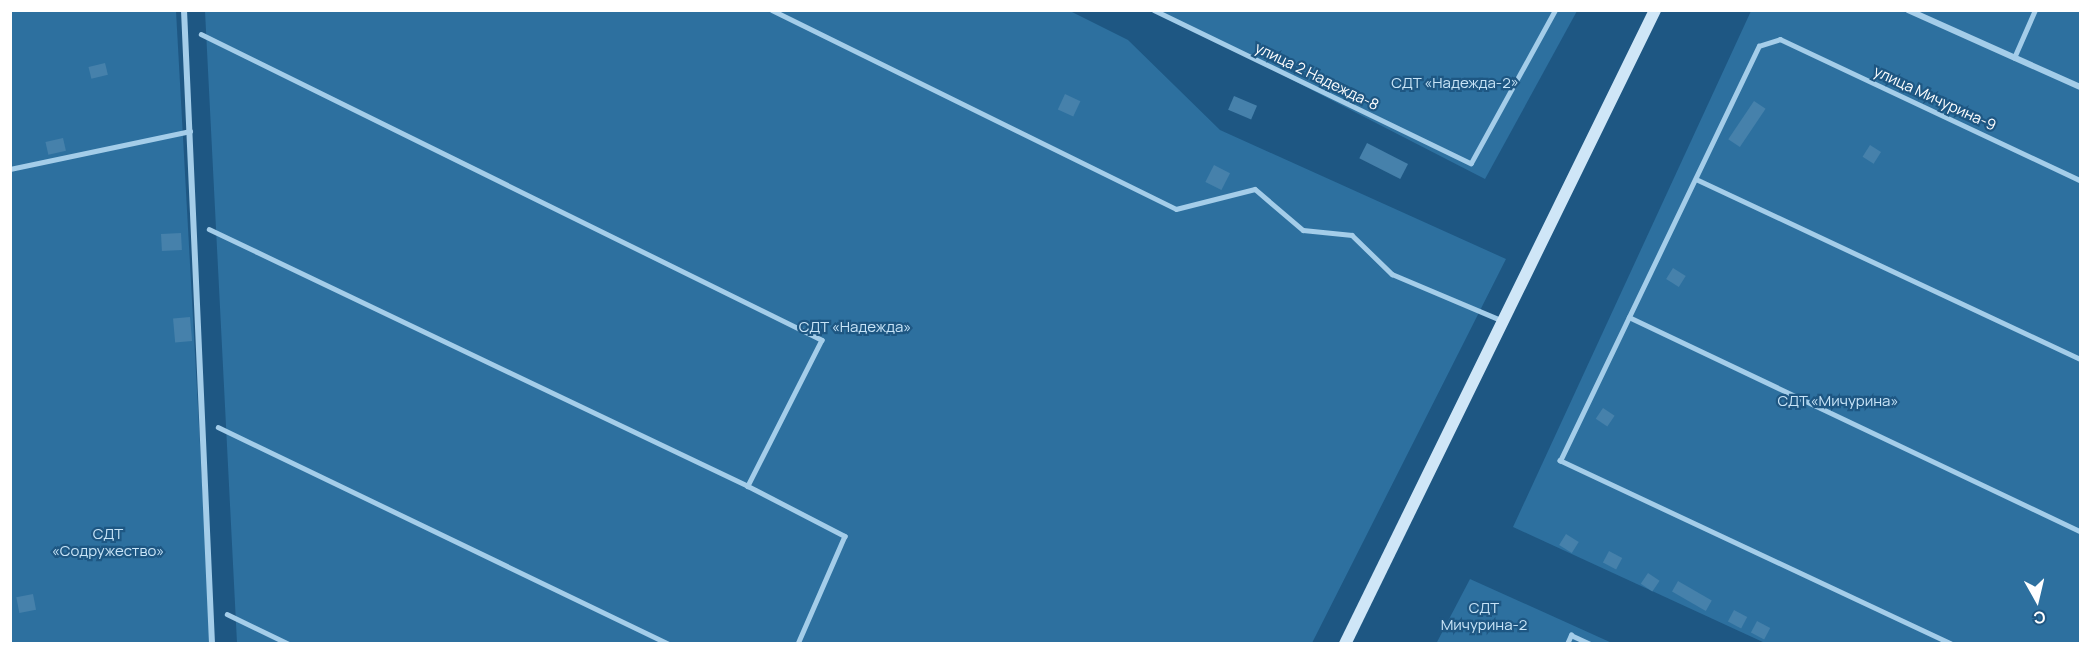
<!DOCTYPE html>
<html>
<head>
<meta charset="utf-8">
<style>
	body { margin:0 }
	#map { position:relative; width:2091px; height:654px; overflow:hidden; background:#1e5783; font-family:Manrope,sans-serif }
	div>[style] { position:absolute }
	.green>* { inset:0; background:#2d709f }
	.building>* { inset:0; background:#4681ab; transform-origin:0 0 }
	.lane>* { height:4.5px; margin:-2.25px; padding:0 2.25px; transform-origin:2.25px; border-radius:2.25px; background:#a4cde9 }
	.street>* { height:6px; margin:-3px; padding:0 3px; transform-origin:3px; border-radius:3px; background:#a4cde9 }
	.secondary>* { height:12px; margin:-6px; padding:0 6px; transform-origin:6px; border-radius:6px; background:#cfe6f7 }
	span { translate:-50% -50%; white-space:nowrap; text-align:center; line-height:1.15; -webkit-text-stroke:4.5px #1e5783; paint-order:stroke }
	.street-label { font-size:15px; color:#fff }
	.park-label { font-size:15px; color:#c8e4f7 }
	.frame { position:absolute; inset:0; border:12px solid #fff; pointer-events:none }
	.north { position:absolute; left:2007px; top:570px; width:60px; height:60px; -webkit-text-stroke:4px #1e5783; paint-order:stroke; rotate:172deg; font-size:16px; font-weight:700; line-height:24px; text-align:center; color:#fff }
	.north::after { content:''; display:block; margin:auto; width:21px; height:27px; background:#fff; clip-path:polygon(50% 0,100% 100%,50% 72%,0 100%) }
</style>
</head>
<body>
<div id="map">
	<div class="green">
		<div style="clip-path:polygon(10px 11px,176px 11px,211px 643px,11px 643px)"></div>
		<div style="clip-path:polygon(205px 11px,1070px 11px,1128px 40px,1220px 130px,1506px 259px,1312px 643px,237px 643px)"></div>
		<div style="clip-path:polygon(1158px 11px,1577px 11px,1485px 179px)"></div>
		<div style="clip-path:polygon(1751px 11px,2080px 11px,2080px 643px,1765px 643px,1513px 527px)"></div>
		<div style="clip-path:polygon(1470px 579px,1612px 643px,1436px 644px)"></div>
	</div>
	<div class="building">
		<div style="left:105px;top:63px;width:12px;height:17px;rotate:76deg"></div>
		<div style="left:1065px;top:94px;width:17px;height:17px;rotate:25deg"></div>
		<div style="left:1234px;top:96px;width:25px;height:15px;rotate:23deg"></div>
		<div style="left:1754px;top:101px;width:14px;height:46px;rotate:34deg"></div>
		<div style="left:63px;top:138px;width:13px;height:18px;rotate:77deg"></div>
		<div style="left:1367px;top:143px;width:46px;height:17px;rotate:27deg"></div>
		<div style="left:1870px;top:145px;width:13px;height:14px;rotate:32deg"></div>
		<div style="left:1214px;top:165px;width:18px;height:19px;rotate:27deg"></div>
		<div style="left:181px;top:233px;width:17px;height:20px;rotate:87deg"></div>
		<div style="left:1673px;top:268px;width:15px;height:13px;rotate:32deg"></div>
		<div style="left:190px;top:317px;width:24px;height:17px;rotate:85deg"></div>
		<div style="left:1603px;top:408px;width:14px;height:13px;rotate:34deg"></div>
		<div style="left:1566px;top:534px;width:15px;height:13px;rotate:32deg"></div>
		<div style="left:1609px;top:551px;width:15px;height:13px;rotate:28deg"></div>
		<div style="left:1648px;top:573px;width:14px;height:13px;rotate:34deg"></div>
		<div style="left:1678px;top:581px;width:39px;height:12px;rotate:30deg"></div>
		<div style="left:33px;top:594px;width:16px;height:17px;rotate:79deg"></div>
		<div style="left:1734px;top:610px;width:15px;height:13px;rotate:28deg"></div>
		<div style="left:1757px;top:621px;width:15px;height:13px;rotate:28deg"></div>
	</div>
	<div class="lane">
		<div style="left:772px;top:10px;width:450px;rotate:26.2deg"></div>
		<div style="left:1176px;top:209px;width:81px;rotate:-14.2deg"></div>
		<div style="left:1255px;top:189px;width:63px;rotate:40.5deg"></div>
		<div style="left:1303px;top:230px;width:49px;rotate:5.8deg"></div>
		<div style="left:1352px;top:235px;width:56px;rotate:44.3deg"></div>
		<div style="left:1392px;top:274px;width:118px;rotate:22.9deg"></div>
		<div style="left:1154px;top:10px;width:352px;rotate:25.8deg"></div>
		<div style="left:1471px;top:163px;width:175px;rotate:-61.2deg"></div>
		<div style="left:201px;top:34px;width:692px;rotate:26.23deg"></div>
		<div style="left:822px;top:340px;width:164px;rotate:116.9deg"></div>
		<div style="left:748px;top:486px;width:109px;rotate:27.3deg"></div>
		<div style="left:845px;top:536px;width:118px;rotate:113.5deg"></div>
		<div style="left:2014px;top:58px;width:52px;rotate:-66.4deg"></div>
		<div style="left:10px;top:169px;width:184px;rotate:-11.9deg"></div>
		<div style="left:1696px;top:179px;width:424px;rotate:25.1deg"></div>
		<div style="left:209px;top:229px;width:597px;rotate:25.49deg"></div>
		<div style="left:1629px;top:317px;width:499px;rotate:25.4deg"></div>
		<div style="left:218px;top:427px;width:500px;rotate:25.69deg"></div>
		<div style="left:227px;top:614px;width:69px;rotate:25.8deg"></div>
		<div style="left:1567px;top:644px;width:10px;rotate:-66deg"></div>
		<div style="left:1571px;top:635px;width:21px;rotate:25deg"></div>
		<div style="left:1951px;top:644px;width:432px;rotate:-154.9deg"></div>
		<div style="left:1560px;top:461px;width:460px;rotate:-64.4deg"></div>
		<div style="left:1759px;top:46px;width:22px;rotate:-18deg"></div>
		<div style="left:1780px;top:39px;width:331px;rotate:25.2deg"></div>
	</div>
	<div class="street">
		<div style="left:184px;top:10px;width:635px;rotate:87.47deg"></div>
		<div style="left:1908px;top:10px;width:188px;rotate:24.1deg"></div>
	</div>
	<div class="secondary">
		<div style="left:1345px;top:644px;width:706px;rotate:-63.94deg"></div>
	</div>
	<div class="street-label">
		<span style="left:1317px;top:76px;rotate:26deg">улица 2 Надежда-8</span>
		<span style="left:1935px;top:98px;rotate:25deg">улица Мичурина-9</span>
	</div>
	<div class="park-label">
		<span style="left:1455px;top:83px">СДТ «Надежда-2»</span>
		<span style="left:855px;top:327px">СДТ «Надежда»</span>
		<span style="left:1838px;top:401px">СДТ «Мичурина»</span>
		<span style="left:108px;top:542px">СДТ<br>«Содружество»</span>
		<span style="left:1484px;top:616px">СДТ<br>Мичурина-2</span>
	</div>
	<div class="frame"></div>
	<div class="north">С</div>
</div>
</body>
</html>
